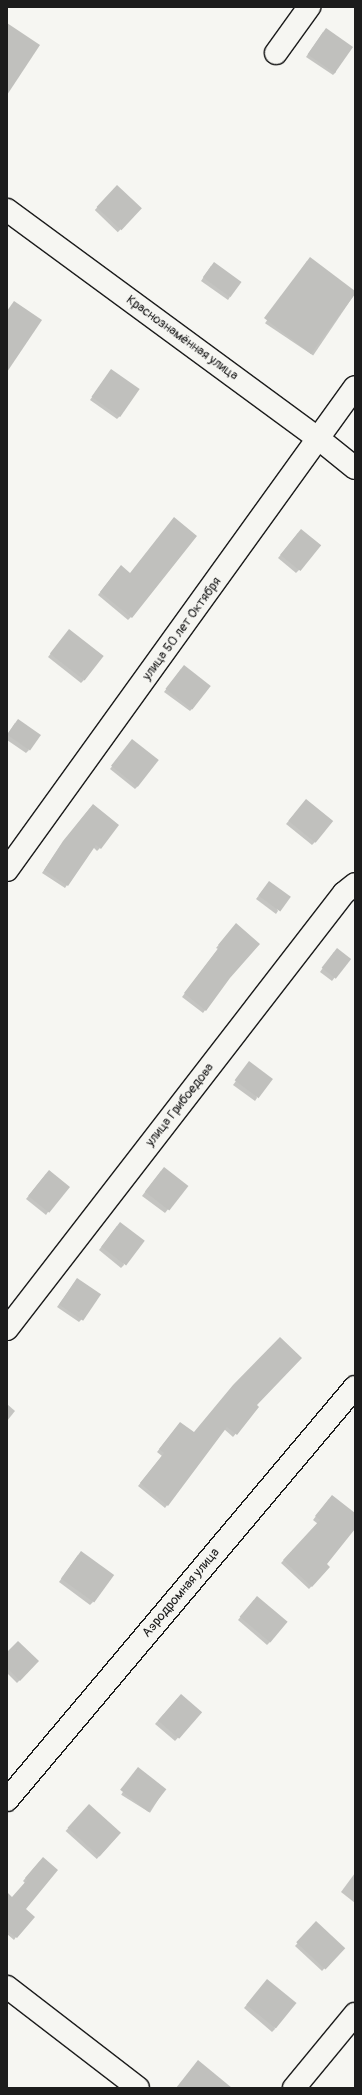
<!DOCTYPE html>
<html>
<head>
<meta charset="utf-8">
<style>
	body { margin:0 }
	#map { position:relative; width:362px; height:2095px; overflow:hidden; background:#f6f6f2; font-family:Pangolin,sans-serif }
	div>[style] { position:absolute }
	.shadow>* { inset:0; background:#0003; transform-origin:0 0 }
	.building>* { inset:0; background:#c0c0bd; transform-origin:0 0 }
	.roads { filter:drop-shadow(1px 0 #1c1c1c) drop-shadow(-1px 0 #1c1c1c) drop-shadow(0 1px #1c1c1c) drop-shadow(0 -1px #1c1c1c) }
	.minor>* { height:22px; margin:-11px; padding:0 11px; transform-origin:11px; border-radius:11px; background:#f6f6f2 }
	span { translate:-50% -50%; white-space:nowrap; text-align:center; line-height:1.15; -webkit-text-stroke:4px #f6f6f2; paint-order:stroke }
	.street-label { font-size:13px; color:#1c1c1c }
	.frame { position:absolute; inset:0; border:8px solid #1c1c1c; pointer-events:none }
</style>
</head>
<body>
<div id="map">
	<div class="shadow">
		<div style="clip-path:polygon(323px 32px,336px 72px,333px 75px,306px 57px)"></div>
		<div style="left:117px;top:187px;width:32px;height:32px;rotate:44deg"></div>
		<div style="left:307px;top:261px;width:58px;height:75px;rotate:34deg"></div>
		<div style="clip-path:polygon(211px 266px,230px 297px,228px 300px,201px 281px)"></div>
		<div style="clip-path:polygon(109px 373px,120px 416px,117px 419px,90px 400px)"></div>
		<div style="clip-path:polygon(298px 533px,299px 570px,296px 573px,278px 558px)"></div>
		<div style="clip-path:polygon(118px 569px,130px 574px,131px 617px,128px 620px,98px 595px)"></div>
		<div style="clip-path:polygon(67px 633px,84px 680px,81px 683px,48px 657px)"></div>
		<div style="clip-path:polygon(181px 669px,193px 708px,190px 711px,164px 692px)"></div>
		<div style="clip-path:polygon(15px 723px,29px 750px,26px 753px,7px 740px,7px 735px)"></div>
		<div style="clip-path:polygon(130px 743px,138px 786px,135px 789px,110px 769px)"></div>
		<div style="clip-path:polygon(304px 803px,315px 842px,312px 845px,286px 824px)"></div>
		<div style="clip-path:polygon(90px 808px,100px 848px,97px 851px,93px 847px,65px 888px,42px 873px,61px 845px)"></div>
		<div style="clip-path:polygon(267px 885px,278px 911px,276px 914px,256px 899px)"></div>
		<div style="clip-path:polygon(234px 927px,229px 978px,203px 1013px,182px 997px,218px 949px,216px 948px)"></div>
		<div style="clip-path:polygon(334px 952px,349px 959px,332px 981px,320px 972px)"></div>
		<div style="clip-path:polygon(247px 1066px,257px 1098px,255px 1101px,233px 1085px)"></div>
		<div style="clip-path:polygon(161px 1171px,187px 1186px,165px 1213px,142px 1196px)"></div>
		<div style="clip-path:polygon(46px 1174px,48px 1212px,46px 1215px,26px 1199px)"></div>
		<div style="clip-path:polygon(117px 1226px,124px 1265px,121px 1268px,99px 1250px)"></div>
		<div style="clip-path:polygon(77px 1279px,82px 1319px,79px 1322px,57px 1307px)"></div>
		<div style="clip-path:polygon(7px 1404px,15px 1411px,7px 1421px)"></div>
		<div style="clip-path:polygon(256px 1405px,258px 1407px,233px 1437px,224px 1429px,165px 1508px,138px 1486px,162px 1456px,157px 1452px,180px 1423px,194px 1434px)"></div>
		<div style="clip-path:polygon(329px 1499px,355px 1514px,355px 1528px,326px 1564px,329px 1567px,309px 1589px,281px 1563px,318px 1524px,313px 1520px)"></div>
		<div style="clip-path:polygon(78px 1555px,93px 1602px,90px 1605px,59px 1582px)"></div>
		<div style="clip-path:polygon(254px 1600px,270px 1642px,267px 1645px,238px 1620px)"></div>
		<div style="clip-path:polygon(7px 1653px,38px 1661px,17px 1683px,7px 1673px)"></div>
		<div style="clip-path:polygon(178px 1698px,201px 1712px,175px 1741px,155px 1724px)"></div>
		<div style="left:136px;top:1771px;width:34px;height:28px;rotate:32deg"></div>
		<div style="left:89px;top:1805px;width:42px;height:35px;rotate:42deg"></div>
		<div style="clip-path:polygon(40px 1861px,16px 1937px,14px 1940px,7px 1934px,7px 1904px,25px 1883px,23px 1881px)"></div>
		<div style="clip-path:polygon(355px 1873px,355px 1903px,341px 1892px)"></div>
		<div style="clip-path:polygon(313px 1926px,343px 1948px,322px 1971px,295px 1946px)"></div>
		<div style="clip-path:polygon(265px 1983px,275px 2029px,272px 2032px,244px 2008px)"></div>
	</div>
	<div class="building">
		<div style="clip-path:polygon(7px 23px,40px 45px,7px 95px)"></div>
		<div style="left:326px;top:28px;width:33px;height:32px;rotate:35deg"></div>
		<div style="left:117px;top:185px;width:34px;height:30px;rotate:43deg"></div>
		<div style="clip-path:polygon(310px 257px,355px 291px,355px 294px,311px 354px,264px 318px)"></div>
		<div style="left:214px;top:262px;width:34px;height:19px;rotate:36deg"></div>
		<div style="clip-path:polygon(14px 301px,42px 320px,7px 372px,7px 311px)"></div>
		<div style="left:111px;top:369px;width:35px;height:34px;rotate:35deg"></div>
		<div style="clip-path:polygon(174px 517px,197px 536px,132px 618px,100px 592px,121px 565px,130px 573px)"></div>
		<div style="left:301px;top:529px;width:26px;height:33px;rotate:39deg"></div>
		<div style="left:69px;top:629px;width:44px;height:31px;rotate:38deg"></div>
		<div style="left:184px;top:665px;width:34px;height:30px;rotate:38deg"></div>
		<div style="left:18px;top:719px;width:28px;height:19px;rotate:35deg"></div>
		<div style="left:132px;top:739px;width:34px;height:34px;rotate:38deg"></div>
		<div style="left:306px;top:799px;width:35px;height:28px;rotate:39deg"></div>
		<div style="clip-path:polygon(93px 804px,119px 825px,101px 849px,96px 845px,68px 886px,44px 870px,63px 841px)"></div>
		<div style="left:269px;top:881px;width:27px;height:18px;rotate:36deg"></div>
		<div style="clip-path:polygon(236px 923px,260px 944px,230px 978px,206px 1011px,184px 993px,220px 946px,218px 945px)"></div>
		<div style="left:337px;top:948px;width:18px;height:25px;rotate:38deg"></div>
		<div style="left:249px;top:1061px;width:30px;height:24px;rotate:37deg"></div>
		<div style="left:164px;top:1167px;width:31px;height:31px;rotate:38deg"></div>
		<div style="left:49px;top:1170px;width:27px;height:33px;rotate:39deg"></div>
		<div style="left:120px;top:1222px;width:31px;height:31px;rotate:37deg"></div>
		<div style="left:77px;top:1278px;width:29px;height:32px;rotate:34deg"></div>
		<div style="clip-path:polygon(280px 1337px,302px 1358px,257px 1405px,259px 1407px,237px 1435px,227px 1427px,168px 1506px,140px 1483px,164px 1453px,159px 1449px,180px 1422px,194px 1432px,233px 1385px)"></div>
		<div style="clip-path:polygon(332px 1495px,355px 1513px,355px 1529px,327px 1564px,330px 1567px,312px 1587px,283px 1560px,320px 1520px,315px 1516px)"></div>
		<div style="left:81px;top:1551px;width:41px;height:34px;rotate:36deg"></div>
		<div style="left:257px;top:1596px;width:40px;height:27px;rotate:40deg"></div>
		<div style="clip-path:polygon(18px 1641px,39px 1661px,20px 1681px,7px 1668px,7px 1652px)"></div>
		<div style="left:181px;top:1694px;width:28px;height:35px;rotate:41deg"></div>
		<div style="left:138px;top:1767px;width:36px;height:29px;rotate:38deg"></div>
		<div style="left:89px;top:1804px;width:43px;height:32px;rotate:42deg"></div>
		<div style="clip-path:polygon(43px 1857px,58px 1870px,26px 1909px,35px 1917px,17px 1938px,7px 1931px,7px 1892px,12px 1897px,27px 1880px,25px 1878px)"></div>
		<div style="left:316px;top:1921px;width:40px;height:29px;rotate:43deg"></div>
		<div style="left:267px;top:1979px;width:38px;height:33px;rotate:39deg"></div>
		<div style="clip-path:polygon(198px 2060px,232px 2088px,176px 2088px)"></div>
	</div>
	<div class="roads">
		<div class="minor">
			<div style="left:276px;top:53px;width:57px;rotate:-54.3deg"></div>
			<div style="left:7px;top:210px;width:387px;rotate:36.3deg"></div>
			<div style="left:319px;top:439px;width:46px;rotate:38.9deg"></div>
			<div style="left:7px;top:870px;width:595px;rotate:-54.23deg"></div>
			<div style="left:7px;top:1329px;width:551px;rotate:-52.3deg"></div>
			<div style="left:344px;top:893px;width:14px;rotate:-39deg"></div>
			<div style="left:7px;top:1800px;width:540px;rotate:-49.88deg"></div>
			<div style="left:7px;top:1987px;width:165px;rotate:37.6deg"></div>
			<div style="left:294px;top:2088px;width:96px;rotate:-50.5deg"></div>
		</div>
	</div>
	<div class="street-label">
		<span style="left:182px;top:338px;rotate:36deg">Краснознамённая улица</span>
		<span style="left:182px;top:629px;rotate:-54deg">улица 50 лет Октября</span>
		<span style="left:180px;top:1105px;rotate:-52deg">улица Грибоедова</span>
		<span style="left:181px;top:1593px;rotate:-50deg">Аэродромная улица</span>
	</div>
	<div class="frame"></div>
</div>
</body>
</html>
